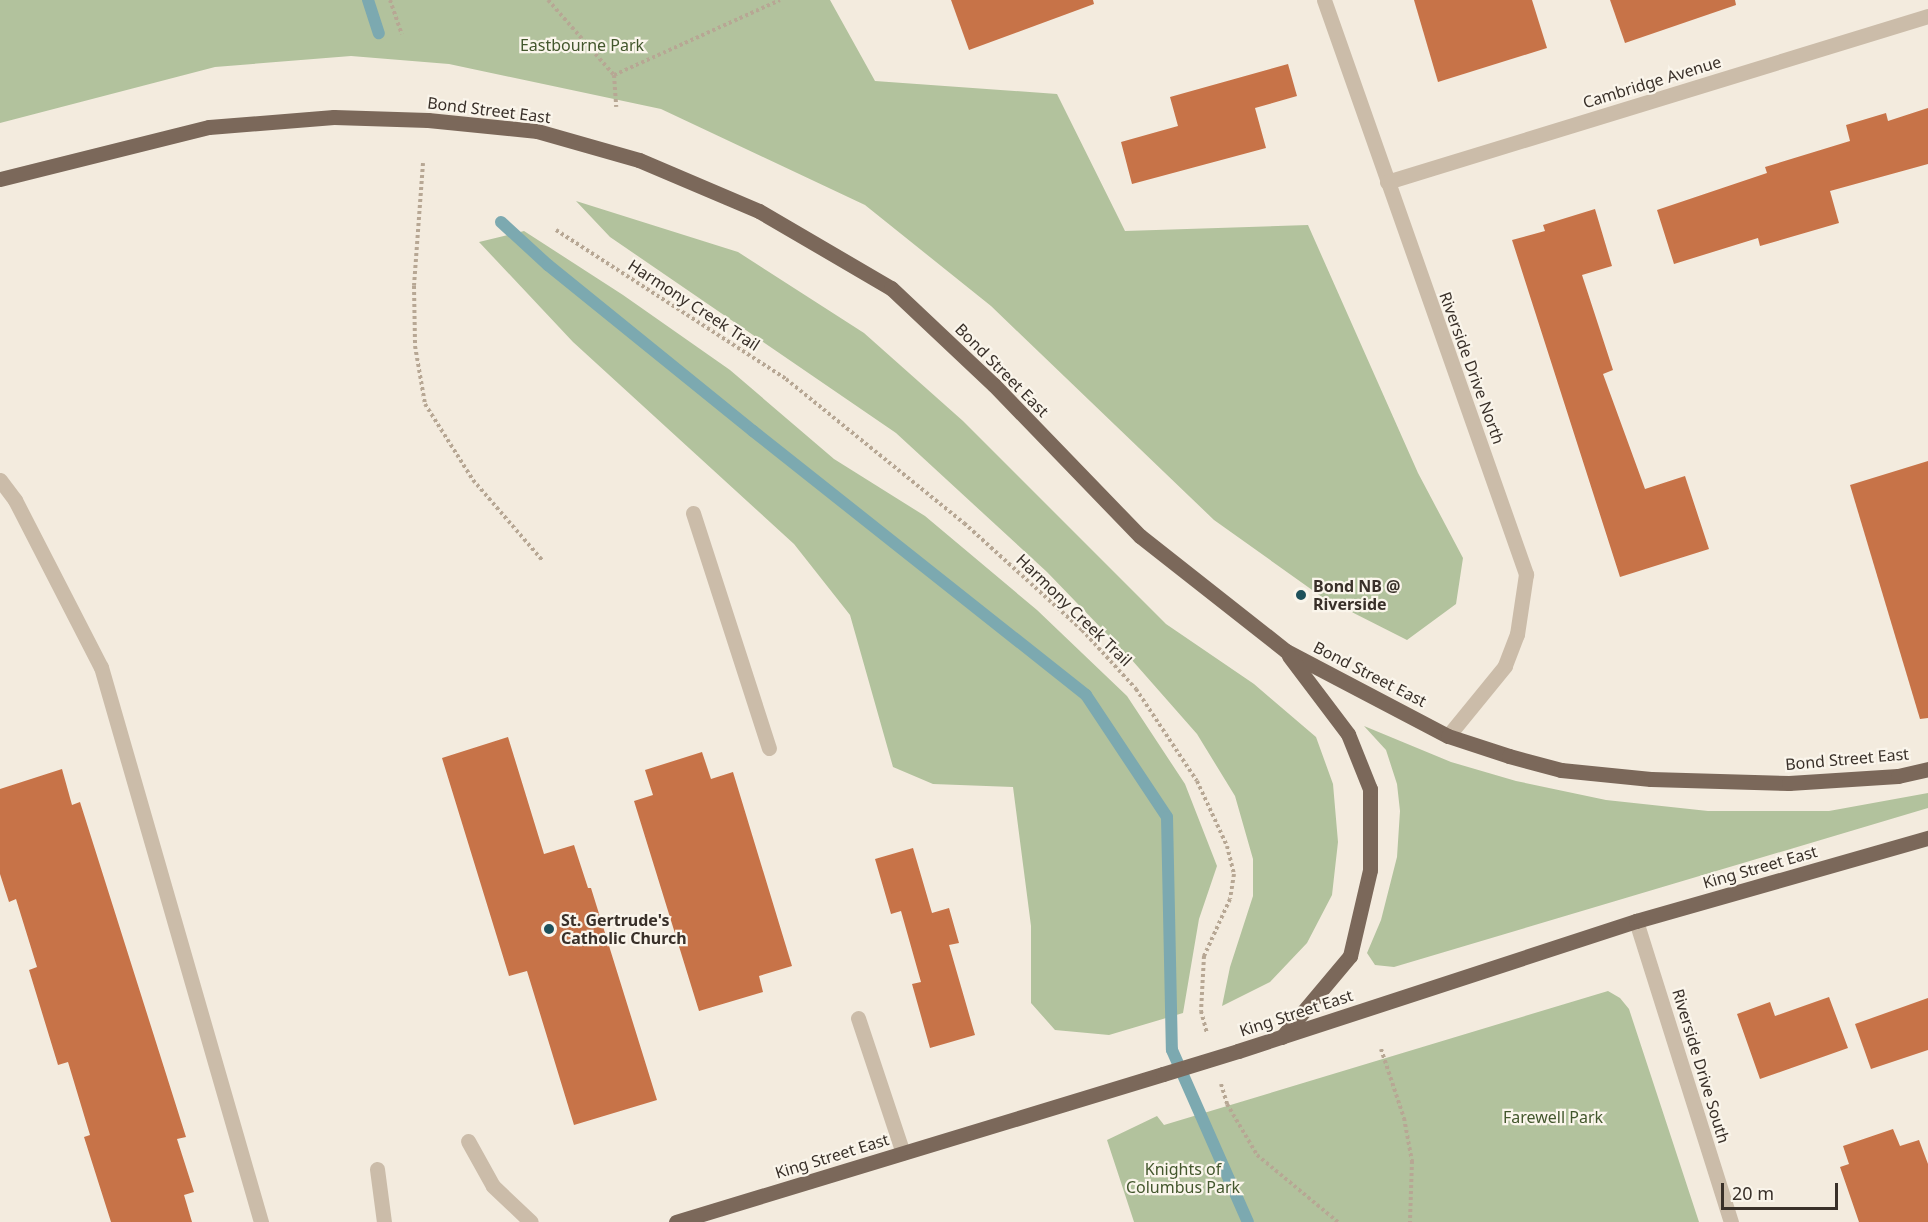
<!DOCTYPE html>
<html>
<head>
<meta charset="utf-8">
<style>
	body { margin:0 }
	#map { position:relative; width:1928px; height:1222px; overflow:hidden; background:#f3ebde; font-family:"Noto Sans",sans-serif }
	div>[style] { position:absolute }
	.green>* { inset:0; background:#b2c29d }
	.stream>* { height:12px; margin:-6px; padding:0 6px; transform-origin:6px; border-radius:6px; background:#7ca9b0 }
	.building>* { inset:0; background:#c77348 }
	.path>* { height:4px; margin-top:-2px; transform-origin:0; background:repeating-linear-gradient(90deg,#b7a794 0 3px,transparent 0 6px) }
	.minor>* { height:15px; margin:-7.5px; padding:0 7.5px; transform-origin:7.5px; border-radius:7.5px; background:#cbbca9 }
	.major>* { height:15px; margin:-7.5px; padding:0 7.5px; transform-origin:7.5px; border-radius:7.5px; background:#7b685a }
	.major-bridge>* { height:15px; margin:-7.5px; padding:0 7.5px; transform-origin:7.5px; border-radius:7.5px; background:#7b685a }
	.dots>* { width:16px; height:16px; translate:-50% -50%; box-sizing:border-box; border:3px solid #faf5eb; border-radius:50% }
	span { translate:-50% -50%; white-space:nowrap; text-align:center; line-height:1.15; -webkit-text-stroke:4.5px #faf5eb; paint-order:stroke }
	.park-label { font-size:16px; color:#43572d }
	.street-label { font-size:16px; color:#393029 }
	.poi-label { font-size:16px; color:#393029; font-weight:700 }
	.left { translate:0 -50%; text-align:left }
	.scale { position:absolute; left:1721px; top:1183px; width:117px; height:27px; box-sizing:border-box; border:3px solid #393029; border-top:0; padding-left:8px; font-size:18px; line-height:21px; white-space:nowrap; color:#393029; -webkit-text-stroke:4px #faf5eb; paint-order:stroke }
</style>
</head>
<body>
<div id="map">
	<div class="green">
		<div style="clip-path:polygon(0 0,830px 0,875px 81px,1057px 94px,1125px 231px,1308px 225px,1418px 473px,1463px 558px,1456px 604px,1407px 640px,1322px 597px,1214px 520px,991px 306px,865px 205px,661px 109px,449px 64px,351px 56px,215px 67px,0 123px)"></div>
		<div style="clip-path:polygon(576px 201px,738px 252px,864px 333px,963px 421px,1166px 624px,1254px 684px,1316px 737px,1333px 784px,1338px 842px,1332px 895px,1307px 943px,1270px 982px,1222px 1006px,1230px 967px,1253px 896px,1253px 859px,1235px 796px,1197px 734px,1131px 659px,1047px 572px,896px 433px,610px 237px)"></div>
		<div style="clip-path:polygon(524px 231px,623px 295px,730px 370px,834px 459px,925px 516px,1037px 610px,1127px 696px,1185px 784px,1217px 866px,1199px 919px,1183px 1013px,1109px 1035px,1055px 1030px,1031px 1003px,1031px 926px,1013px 787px,933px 784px,893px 767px,850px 615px,794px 544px,573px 342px,479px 242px)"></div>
		<div style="clip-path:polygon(1364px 726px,1451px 762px,1516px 781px,1606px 800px,1708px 811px,1829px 811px,1928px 793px,1928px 808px,1394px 967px,1375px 965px,1367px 953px,1381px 920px,1397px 857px,1400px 811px,1397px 784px,1386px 750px)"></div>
		<div style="clip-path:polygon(1608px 991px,1620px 998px,1629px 1009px,1699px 1222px,1134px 1222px,1107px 1140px,1157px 1116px,1164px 1125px)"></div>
	</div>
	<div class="stream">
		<div style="left:368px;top:0;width:35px;rotate:72deg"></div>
		<div style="left:501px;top:222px;width:64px;rotate:42.5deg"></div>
		<div style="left:548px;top:265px;width:264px;rotate:39deg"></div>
		<div style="left:753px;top:431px;width:425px;rotate:38.4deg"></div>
		<div style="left:1086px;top:695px;width:146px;rotate:56.4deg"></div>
		<div style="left:1167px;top:817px;width:233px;rotate:88.8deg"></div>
		<div style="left:1172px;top:1050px;width:188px;rotate:66.2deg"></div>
	</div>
	<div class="building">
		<div style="clip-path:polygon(951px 0,1093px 0,1094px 4px,969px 50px)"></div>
		<div style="clip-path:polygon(1414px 0,1532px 0,1547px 48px,1438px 82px)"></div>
		<div style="clip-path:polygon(1610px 0,1735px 0,1736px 5px,1625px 43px)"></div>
		<div style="clip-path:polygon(1288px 64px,1297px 96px,1255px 108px,1266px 148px,1132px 184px,1121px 142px,1178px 126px,1170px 97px)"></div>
		<div style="clip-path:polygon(1928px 108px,1928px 164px,1830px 191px,1839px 223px,1760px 246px,1758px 238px,1674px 264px,1657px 210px,1767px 173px,1765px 167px,1850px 141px,1846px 125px,1886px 113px,1888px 121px)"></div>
		<div style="clip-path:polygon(1595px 209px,1612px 266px,1582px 275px,1613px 370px,1603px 374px,1645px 489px,1685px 476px,1709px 549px,1620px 577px,1512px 240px,1545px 231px,1543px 225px)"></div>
		<div style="clip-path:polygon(1928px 461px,1928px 718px,1920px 719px,1850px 485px)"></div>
		<div style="clip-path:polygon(508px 737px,544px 854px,574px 845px,588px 888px,591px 888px,657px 1100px,574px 1125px,527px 971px,509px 976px,442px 758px)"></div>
		<div style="clip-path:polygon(702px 752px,711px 779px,733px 772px,792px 966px,759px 976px,763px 992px,699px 1011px,634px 801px,653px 795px,645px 770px)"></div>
		<div style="clip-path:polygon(62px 769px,72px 805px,80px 802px,186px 1137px,177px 1139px,194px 1192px,184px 1195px,192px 1222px,111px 1222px,84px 1137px,90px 1135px,68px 1062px,58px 1065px,29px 970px,37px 967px,16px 899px,9px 902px,0 874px,0 789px)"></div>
		<div style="clip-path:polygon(913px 848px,932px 913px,949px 908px,959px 943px,949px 945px,975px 1035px,930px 1048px,912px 984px,921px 982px,901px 911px,891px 914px,875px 859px)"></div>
		<div style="clip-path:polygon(1829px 997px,1848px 1048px,1760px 1079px,1737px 1014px,1770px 1002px,1775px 1016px)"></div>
		<div style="clip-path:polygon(1928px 998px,1928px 1050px,1871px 1069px,1855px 1024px)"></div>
		<div style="clip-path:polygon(1893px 1129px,1900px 1146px,1919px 1140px,1928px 1164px,1928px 1222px,1859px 1222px,1840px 1167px,1849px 1164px,1843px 1146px)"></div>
	</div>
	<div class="path">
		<div style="left:390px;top:0;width:36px;rotate:71deg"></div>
		<div style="left:548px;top:0;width:100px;rotate:48.7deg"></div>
		<div style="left:614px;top:75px;width:182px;rotate:-24.3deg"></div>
		<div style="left:614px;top:75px;width:32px;rotate:86deg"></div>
		<div style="left:423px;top:163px;width:123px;rotate:94.2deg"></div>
		<div style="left:414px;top:286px;width:60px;rotate:89deg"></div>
		<div style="left:415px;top:346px;width:59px;rotate:80.2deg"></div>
		<div style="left:425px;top:404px;width:90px;rotate:57.7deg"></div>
		<div style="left:473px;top:480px;width:107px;rotate:49.2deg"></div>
		<div style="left:556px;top:230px;width:274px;rotate:32.9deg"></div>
		<div style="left:786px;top:379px;width:229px;rotate:39deg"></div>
		<div style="left:964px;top:523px;width:159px;rotate:42.2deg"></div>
		<div style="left:1082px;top:630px;width:80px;rotate:47.5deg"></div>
		<div style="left:1136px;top:689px;width:110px;rotate:56.5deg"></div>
		<div style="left:1197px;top:781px;width:72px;rotate:65.2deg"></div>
		<div style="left:1227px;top:846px;width:29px;rotate:76deg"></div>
		<div style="left:1234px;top:874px;width:25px;rotate:99deg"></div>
		<div style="left:1230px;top:899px;width:63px;rotate:114.5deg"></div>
		<div style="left:1204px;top:956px;width:55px;rotate:93.1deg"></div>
		<div style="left:1201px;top:1011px;width:23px;rotate:75deg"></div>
		<div style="left:1381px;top:1049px;width:73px;rotate:71.6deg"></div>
		<div style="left:1404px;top:1118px;width:44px;rotate:79.5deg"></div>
		<div style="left:1412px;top:1161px;width:61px;rotate:91.9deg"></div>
		<div style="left:1221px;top:1084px;width:21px;rotate:73deg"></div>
		<div style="left:1227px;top:1104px;width:59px;rotate:59.5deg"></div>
		<div style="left:1257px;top:1155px;width:105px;rotate:39.6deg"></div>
	</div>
	<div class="minor">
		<div style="left:1324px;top:0;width:609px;rotate:70.61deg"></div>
		<div style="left:1526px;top:574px;width:61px;rotate:98.5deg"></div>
		<div style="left:1517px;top:634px;width:34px;rotate:111deg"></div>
		<div style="left:1505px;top:666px;width:90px;rotate:129.2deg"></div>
		<div style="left:1387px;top:182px;width:566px;rotate:-17.06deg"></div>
		<div style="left:0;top:480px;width:25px;rotate:53deg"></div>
		<div style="left:15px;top:500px;width:188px;rotate:62.8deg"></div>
		<div style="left:101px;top:667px;width:578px;rotate:73.92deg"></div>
		<div style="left:693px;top:513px;width:247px;rotate:72.1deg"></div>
		<div style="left:1636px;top:921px;width:316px;rotate:72.5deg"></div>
		<div style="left:858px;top:1018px;width:142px;rotate:71.6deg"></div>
		<div style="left:468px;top:1141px;width:51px;rotate:60.9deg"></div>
		<div style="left:493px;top:1186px;width:52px;rotate:43.5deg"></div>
		<div style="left:377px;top:1169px;width:53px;rotate:82.5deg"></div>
	</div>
	<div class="major">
		<div style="left:0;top:179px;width:215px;rotate:-14deg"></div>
		<div style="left:209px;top:127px;width:125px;rotate:-4.6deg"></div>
		<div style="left:334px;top:117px;width:94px;rotate:1.8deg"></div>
		<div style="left:428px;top:120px;width:110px;rotate:5.8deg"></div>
		<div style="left:537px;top:131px;width:106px;rotate:15.9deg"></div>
		<div style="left:639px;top:160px;width:130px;rotate:23deg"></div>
		<div style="left:759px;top:211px;width:153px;rotate:30.3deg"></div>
		<div style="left:891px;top:288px;width:141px;rotate:43.3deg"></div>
		<div style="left:994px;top:385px;width:210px;rotate:46deg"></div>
		<div style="left:1140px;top:536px;width:186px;rotate:38.2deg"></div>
		<div style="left:1286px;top:651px;width:183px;rotate:27.7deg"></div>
		<div style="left:1448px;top:736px;width:64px;rotate:18.2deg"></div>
		<div style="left:1509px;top:756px;width:54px;rotate:15.1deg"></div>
		<div style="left:1561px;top:770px;width:90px;rotate:5.7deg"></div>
		<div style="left:1651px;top:779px;width:138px;rotate:1.7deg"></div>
		<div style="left:1789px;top:783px;width:109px;rotate:-3.7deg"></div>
		<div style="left:1898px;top:776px;width:31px;rotate:-13deg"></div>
		<div style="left:1282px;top:1037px;width:106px;rotate:-50deg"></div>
		<div style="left:1350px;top:956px;width:88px;rotate:-76.9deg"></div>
		<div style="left:1370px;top:870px;width:81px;rotate:-90deg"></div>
		<div style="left:1370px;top:789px;width:59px;rotate:-111.8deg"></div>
		<div style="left:1348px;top:734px;width:98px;rotate:-127.1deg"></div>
		<div style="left:1238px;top:1051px;width:419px;rotate:-18.1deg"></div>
		<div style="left:1636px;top:921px;width:304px;rotate:-15.9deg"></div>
		<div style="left:676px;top:1222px;width:509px;rotate:-16.9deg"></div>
	</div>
	<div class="major-bridge">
		<div style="left:1163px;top:1074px;width:78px;rotate:-17deg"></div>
	</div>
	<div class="dots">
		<div style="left:1301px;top:595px;background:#1e515b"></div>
		<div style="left:549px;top:929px;background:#1e515b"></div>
	</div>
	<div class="park-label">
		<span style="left:582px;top:45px">Eastbourne Park</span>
		<span style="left:1553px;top:1117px">Farewell Park</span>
		<span style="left:1183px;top:1178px">Knights of<br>Columbus Park</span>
	</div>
	<div class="street-label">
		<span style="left:1652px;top:82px;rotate:-17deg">Cambridge Avenue</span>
		<span style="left:489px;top:110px;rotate:7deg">Bond Street East</span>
		<span style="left:694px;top:305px;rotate:33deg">Harmony Creek Trail</span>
		<span style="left:1472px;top:368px;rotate:70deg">Riverside Drive North</span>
		<span style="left:1002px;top:370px;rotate:45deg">Bond Street East</span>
		<span style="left:1074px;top:610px;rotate:44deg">Harmony Creek Trail</span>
		<span style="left:1370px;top:674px;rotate:27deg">Bond Street East</span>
		<span style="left:1847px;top:759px;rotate:-5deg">Bond Street East</span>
		<span style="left:1760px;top:867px;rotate:-16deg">King Street East</span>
		<span style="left:1296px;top:1013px;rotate:-18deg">King Street East</span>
		<span style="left:1701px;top:1066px;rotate:73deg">Riverside Drive South</span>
		<span style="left:832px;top:1156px;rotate:-17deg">King Street East</span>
	</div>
	<div class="poi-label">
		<span class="left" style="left:1313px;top:595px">Bond NB @<br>Riverside</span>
		<span class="left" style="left:561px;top:929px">St. Gertrude's<br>Catholic Church</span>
	</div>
	<div class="scale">20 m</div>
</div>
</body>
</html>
